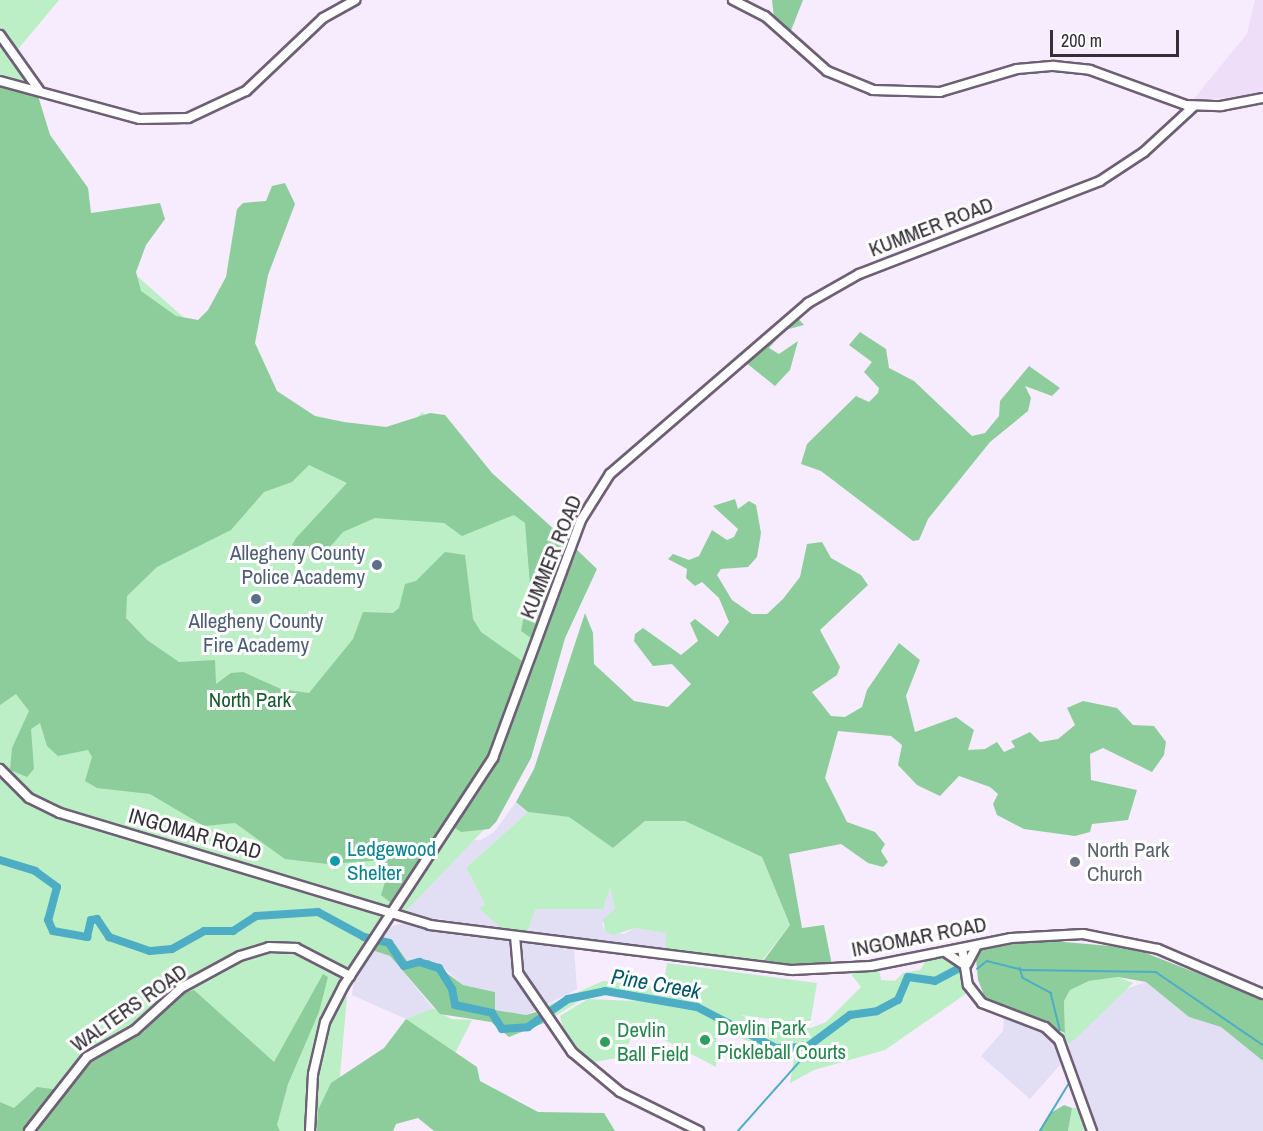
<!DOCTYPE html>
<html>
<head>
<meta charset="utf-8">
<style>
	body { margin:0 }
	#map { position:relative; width:1263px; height:1131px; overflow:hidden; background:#f7ebfe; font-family:"Archivo Narrow",sans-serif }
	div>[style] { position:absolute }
	.commercial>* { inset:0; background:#e2dff5 }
	.built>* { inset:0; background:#eedef7 }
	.green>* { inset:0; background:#bcefc6 }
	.forest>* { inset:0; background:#8dcd9b }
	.stream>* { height:1.5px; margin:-0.75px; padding:0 0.75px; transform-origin:0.75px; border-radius:0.75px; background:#4cadc5 }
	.river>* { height:8px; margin:-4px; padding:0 4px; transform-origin:4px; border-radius:4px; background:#4cadc5 }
	.roads { filter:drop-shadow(2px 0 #6d6075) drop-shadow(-2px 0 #6d6075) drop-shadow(0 2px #6d6075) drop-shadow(0 -2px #6d6075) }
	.secondary>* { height:8px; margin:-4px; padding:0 4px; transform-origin:4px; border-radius:4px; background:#fff }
	.primary>* { height:8px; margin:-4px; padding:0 4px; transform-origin:4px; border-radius:4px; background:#fff }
	.dots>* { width:16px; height:16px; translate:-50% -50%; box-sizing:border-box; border:3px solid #fff; border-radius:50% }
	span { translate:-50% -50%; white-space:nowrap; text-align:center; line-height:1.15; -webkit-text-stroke:6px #fff; paint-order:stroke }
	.street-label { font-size:21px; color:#342e37 }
	.service-label { font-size:21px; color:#4e5e75 }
	.right { translate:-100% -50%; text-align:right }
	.park-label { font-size:21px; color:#165c2e }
	.culture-label { font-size:21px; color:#0d838f }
	.left { translate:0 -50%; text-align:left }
	.worship-label { font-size:21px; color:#5b616d }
	.leisure-label { font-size:21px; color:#27864d }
	.water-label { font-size:22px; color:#005768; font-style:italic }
	.scale { position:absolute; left:1050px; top:30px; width:129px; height:27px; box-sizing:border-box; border:3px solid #342e37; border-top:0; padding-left:8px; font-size:18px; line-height:21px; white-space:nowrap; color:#342e37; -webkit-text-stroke:4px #fff; paint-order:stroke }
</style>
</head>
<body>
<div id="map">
	<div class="commercial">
		<div style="clip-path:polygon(516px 802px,528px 812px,466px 868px,485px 904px,480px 907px,501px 928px,403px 914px,465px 840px,481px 840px,494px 832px)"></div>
		<div style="clip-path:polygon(610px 885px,615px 910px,602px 924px,605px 931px,624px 934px,635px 928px,667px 933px,665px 952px,527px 932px,536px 909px,602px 909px)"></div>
		<div style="clip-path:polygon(403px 923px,574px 948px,577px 989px,526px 1015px,494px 1010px,495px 992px,463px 985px,444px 968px,420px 959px,407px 961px,395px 944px,382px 937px,390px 927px)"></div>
		<div style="clip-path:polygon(374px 950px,390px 956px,433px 1008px,406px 1019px,352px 995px,353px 985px)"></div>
		<div style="clip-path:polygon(1146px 982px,1189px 1017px,1221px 1027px,1263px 1061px,1263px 1131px,1095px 1131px,1067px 1057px,1030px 1099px,981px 1056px,1003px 1031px,1004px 1011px,1051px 1026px,1071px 1043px,1120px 991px)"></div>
	</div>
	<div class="built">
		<div style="clip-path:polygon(1255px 0,1263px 0,1263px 94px,1192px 101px,1247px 34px)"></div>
	</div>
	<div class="green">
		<div style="clip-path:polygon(0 0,59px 0,9px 60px,38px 96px,50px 135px,88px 188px,89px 196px,76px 222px,364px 477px,422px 412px,592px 579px,565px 638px,531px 758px,499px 814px,403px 914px,386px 910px,335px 988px,347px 997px,335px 1131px,0 1131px)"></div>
		<div style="clip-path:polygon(528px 812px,569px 817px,613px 848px,645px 821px,686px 821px,762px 857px,790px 925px,760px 963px,665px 952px,666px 933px,635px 928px,613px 935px,605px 931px,603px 919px,615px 909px,610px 887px,603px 909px,536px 909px,527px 932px,501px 928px,479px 908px,485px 904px,466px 868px)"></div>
		<div style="clip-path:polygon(946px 956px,957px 963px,967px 993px,885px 1050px,814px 1070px,790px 1083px,795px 1052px,776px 1052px,717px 1029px,716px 1067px,638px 1026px,621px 1057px,590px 1063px,564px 1033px,560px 1016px,588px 999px,636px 1001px,596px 991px,550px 1019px,542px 1008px,603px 981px,659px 987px,664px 983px,667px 963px,817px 983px,810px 1025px,741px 1015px,769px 1027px,811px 1028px,826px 1022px,861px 987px,847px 969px,878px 965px,881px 980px,895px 981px,903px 973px,920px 970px,926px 961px)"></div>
		<div style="clip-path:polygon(1118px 977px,1133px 983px,1071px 1043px,1064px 1041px,1057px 1033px,1065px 1033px,1064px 1000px,1070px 990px,1089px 981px)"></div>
		<div style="clip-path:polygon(433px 1008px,451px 1019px,472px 1020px,455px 1053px,406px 1019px)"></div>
		<div style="clip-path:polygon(1084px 1107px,1092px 1131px,1068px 1131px,1072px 1108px)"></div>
	</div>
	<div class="forest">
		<div style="clip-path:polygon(772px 0,803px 0,790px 33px,774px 18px)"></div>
		<div style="clip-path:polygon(0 87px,38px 96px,50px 135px,88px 188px,91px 213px,160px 203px,165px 219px,146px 245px,136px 272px,141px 291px,176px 316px,198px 320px,208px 310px,226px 277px,237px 209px,243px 203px,266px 201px,272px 186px,285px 183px,295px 204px,268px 275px,255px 343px,277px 391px,315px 416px,344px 422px,386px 427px,430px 413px,445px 415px,492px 473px,568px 542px,534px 640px,521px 631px,530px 585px,525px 523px,514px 515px,462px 536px,444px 523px,375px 518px,343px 532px,330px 547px,301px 549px,292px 545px,296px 538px,347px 483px,309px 465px,292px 482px,264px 492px,231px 530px,157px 567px,127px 596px,126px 618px,147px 640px,179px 662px,215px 660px,216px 684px,231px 673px,243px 672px,281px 689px,309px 693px,353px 639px,363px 612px,393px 613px,399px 608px,405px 584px,416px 581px,445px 552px,465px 555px,473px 619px,481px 632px,525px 663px,491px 751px,391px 903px,381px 895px,389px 869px,384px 860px,327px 864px,285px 859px,235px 823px,204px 826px,150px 794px,97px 788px,85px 781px,92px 757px,88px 750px,58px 756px,47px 746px,40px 723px,31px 729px,34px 769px,27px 777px,10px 770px,12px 748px,29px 711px,16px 694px,0 705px)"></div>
		<div style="clip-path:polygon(793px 313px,804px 325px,785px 330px,769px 348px,779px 354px,798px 341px,790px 370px,775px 386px,740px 358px)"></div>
		<div style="clip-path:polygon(860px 332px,886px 349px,889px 368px,914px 381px,972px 436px,985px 433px,999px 416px,1000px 401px,1029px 366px,1060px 388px,1052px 396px,1025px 386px,1031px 398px,1028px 411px,990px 442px,928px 519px,919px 540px,913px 541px,821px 471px,801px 464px,807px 444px,856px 396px,869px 402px,878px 393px,879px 388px,864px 372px,872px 362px,849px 345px)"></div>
		<div style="clip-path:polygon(735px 499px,738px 509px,749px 501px,756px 505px,761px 533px,757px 557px,748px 567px,721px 569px,717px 575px,732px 600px,752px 614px,767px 614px,783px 599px,800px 577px,807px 544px,822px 542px,831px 558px,861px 575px,868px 585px,820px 630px,840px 667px,837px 675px,812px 692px,831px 716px,845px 717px,862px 707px,867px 690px,899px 643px,920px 660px,906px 696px,915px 732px,956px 717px,974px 730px,968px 750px,985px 749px,997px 742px,1004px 752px,1015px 747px,1011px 741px,1030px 732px,1040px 742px,1058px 739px,1075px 725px,1067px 708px,1083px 701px,1117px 708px,1133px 725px,1154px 726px,1166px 742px,1164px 755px,1152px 772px,1103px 748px,1090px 754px,1091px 780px,1137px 790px,1128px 820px,1092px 824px,1090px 832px,1075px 836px,1024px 829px,997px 815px,993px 804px,998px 794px,990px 787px,959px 776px,940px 796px,917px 785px,898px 765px,902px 745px,891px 736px,838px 731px,825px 778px,847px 822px,875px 832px,885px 844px,881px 851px,888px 862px,883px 867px,868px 863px,841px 844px,789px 854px,802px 928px,824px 925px,833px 970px,758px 968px,790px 925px,762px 857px,685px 821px,645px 821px,613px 848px,569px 817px,528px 812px,516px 802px,534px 769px,585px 613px,593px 633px,594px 664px,634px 701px,668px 707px,691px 684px,672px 664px,653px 666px,634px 641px,635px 634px,643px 628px,681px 655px,698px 641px,690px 623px,695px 619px,718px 637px,729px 622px,719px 598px,702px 582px,695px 586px,686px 578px,687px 569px,668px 559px,673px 554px,689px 560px,699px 556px,712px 530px,727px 540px,734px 537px,738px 529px,713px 506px)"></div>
		<div style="clip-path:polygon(574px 547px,597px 569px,565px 638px,531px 758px,496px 822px,489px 829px,461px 832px,452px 826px,501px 750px)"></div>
		<div style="clip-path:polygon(382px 937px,395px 944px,407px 961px,429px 960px,463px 985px,495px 992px,495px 1010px,526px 1015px,536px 1012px,544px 1023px,509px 1037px,491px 1022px,440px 1014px,390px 956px,372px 950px)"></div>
		<div style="clip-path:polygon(1041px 940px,1133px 948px,1263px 999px,1263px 1061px,1221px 1027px,1189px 1017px,1146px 982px,1118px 977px,1089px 981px,1070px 990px,1064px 1001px,1065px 1033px,986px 1000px,978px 980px,976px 959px,981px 949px)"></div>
		<div style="clip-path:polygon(323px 974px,328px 977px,319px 1012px,288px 1084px,277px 1125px,280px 1131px,0 1131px,0 1102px,14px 1108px,37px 1087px,67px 1091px,86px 1065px,145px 1031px,166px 999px,194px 990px,274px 1062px)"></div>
		<div style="clip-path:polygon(406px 1019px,477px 1067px,480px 1081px,538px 1112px,604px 1113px,615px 1131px,434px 1131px,418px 1118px,396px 1124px,393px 1131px,317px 1131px,318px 1110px,331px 1083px,384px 1048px)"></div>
		<div style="clip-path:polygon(1064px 1105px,1072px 1108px,1068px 1131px,1039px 1131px,1049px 1114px)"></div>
	</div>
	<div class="stream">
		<div style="left:1020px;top:968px;width:10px;rotate:73deg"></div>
		<div style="left:1023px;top:978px;width:32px;rotate:28deg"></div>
		<div style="left:1051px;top:993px;width:38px;rotate:76deg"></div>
		<div style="left:977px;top:969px;width:13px;rotate:-39deg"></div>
		<div style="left:987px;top:961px;width:38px;rotate:14deg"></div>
		<div style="left:1024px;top:970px;width:132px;rotate:0.9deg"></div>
		<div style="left:1156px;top:972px;width:130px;rotate:34.3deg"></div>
		<div style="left:738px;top:1131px;width:118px;rotate:-48.4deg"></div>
		<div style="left:1040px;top:1131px;width:54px;rotate:-58.7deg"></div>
	</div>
	<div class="river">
		<div style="left:0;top:860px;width:37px;rotate:17deg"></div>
		<div style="left:35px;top:871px;width:27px;rotate:36deg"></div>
		<div style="left:57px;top:887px;width:34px;rotate:105deg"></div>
		<div style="left:48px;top:920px;width:12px;rotate:66deg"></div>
		<div style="left:53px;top:931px;width:35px;rotate:10deg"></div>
		<div style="left:87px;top:937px;width:17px;rotate:-77deg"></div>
		<div style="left:91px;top:920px;width:6px;rotate:-9deg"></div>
		<div style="left:97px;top:919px;width:22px;rotate:56deg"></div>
		<div style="left:109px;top:937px;width:43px;rotate:18.9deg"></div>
		<div style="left:150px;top:951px;width:22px;rotate:-5deg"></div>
		<div style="left:172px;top:949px;width:37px;rotate:-29deg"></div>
		<div style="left:204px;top:931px;width:29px"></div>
		<div style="left:233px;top:931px;width:27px;rotate:-33deg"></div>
		<div style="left:256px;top:916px;width:62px;rotate:-3.7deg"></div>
		<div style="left:318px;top:912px;width:52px;rotate:28.5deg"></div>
		<div style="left:364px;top:937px;width:26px;rotate:13deg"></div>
		<div style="left:389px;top:943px;width:27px;rotate:57deg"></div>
		<div style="left:404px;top:966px;width:16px;rotate:-15deg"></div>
		<div style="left:419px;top:962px;width:21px;rotate:17deg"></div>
		<div style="left:439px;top:968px;width:25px;rotate:58deg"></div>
		<div style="left:452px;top:989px;width:16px;rotate:79deg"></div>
		<div style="left:455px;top:1005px;width:38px;rotate:12deg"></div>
		<div style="left:492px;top:1013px;width:19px;rotate:58deg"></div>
		<div style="left:502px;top:1029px;width:26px;rotate:-4deg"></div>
		<div style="left:528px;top:1027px;width:49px;rotate:-35deg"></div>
		<div style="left:568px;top:999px;width:38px;rotate:-12deg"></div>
		<div style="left:605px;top:991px;width:93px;rotate:9.9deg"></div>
		<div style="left:697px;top:1007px;width:89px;rotate:27.4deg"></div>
		<div style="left:776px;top:1048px;width:31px;rotate:-2deg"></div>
		<div style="left:807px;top:1047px;width:54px;rotate:-36.7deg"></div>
		<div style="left:850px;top:1015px;width:27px;rotate:-8deg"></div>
		<div style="left:877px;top:1011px;width:24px;rotate:-28deg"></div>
		<div style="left:898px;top:1000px;width:25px;rotate:-67deg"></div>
		<div style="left:908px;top:977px;width:27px;rotate:8deg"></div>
		<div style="left:935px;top:981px;width:24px;rotate:-28deg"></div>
	</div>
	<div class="roads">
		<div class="secondary">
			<div style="left:733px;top:0;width:36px;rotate:27deg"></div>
			<div style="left:765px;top:16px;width:83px;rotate:41.6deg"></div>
			<div style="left:827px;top:71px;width:50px;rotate:22.4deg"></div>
			<div style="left:873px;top:90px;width:67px;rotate:1.7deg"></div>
			<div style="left:940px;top:92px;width:80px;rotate:-16.6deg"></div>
			<div style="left:1017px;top:69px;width:37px;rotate:-5deg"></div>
			<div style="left:1054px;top:66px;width:36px;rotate:6deg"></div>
			<div style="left:1090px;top:70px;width:102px;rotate:20deg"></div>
			<div style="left:1186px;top:105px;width:35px;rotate:2deg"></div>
			<div style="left:1221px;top:106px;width:43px;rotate:-10.8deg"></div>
			<div style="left:0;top:35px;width:67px;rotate:54.7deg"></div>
			<div style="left:0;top:81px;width:145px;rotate:15.2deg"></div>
			<div style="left:140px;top:119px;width:48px;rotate:-1.2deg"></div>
			<div style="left:188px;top:118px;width:64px;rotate:-25deg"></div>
			<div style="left:246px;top:91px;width:106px;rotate:-43.5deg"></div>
			<div style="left:323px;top:18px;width:37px;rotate:-29deg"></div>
			<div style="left:515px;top:936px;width:37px;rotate:85deg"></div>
			<div style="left:518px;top:973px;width:96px;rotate:55.6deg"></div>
			<div style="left:572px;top:1052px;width:62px;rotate:39.8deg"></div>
			<div style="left:620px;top:1092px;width:88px;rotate:26.3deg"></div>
			<div style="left:962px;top:948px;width:37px;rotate:81deg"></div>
			<div style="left:968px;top:985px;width:23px;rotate:52deg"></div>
			<div style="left:982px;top:1003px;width:67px;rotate:20.9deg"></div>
			<div style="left:1045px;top:1027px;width:19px;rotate:43deg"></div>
			<div style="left:1059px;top:1040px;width:97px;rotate:70.1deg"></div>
			<div style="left:29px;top:1131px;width:94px;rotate:-51.9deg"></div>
			<div style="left:87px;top:1057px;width:55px;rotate:-29.4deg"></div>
			<div style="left:135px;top:1030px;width:62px;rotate:-42.4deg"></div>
			<div style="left:181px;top:988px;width:67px;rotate:-28.5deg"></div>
			<div style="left:240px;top:956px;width:30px;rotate:-17deg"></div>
			<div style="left:269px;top:947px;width:27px;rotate:2deg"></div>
			<div style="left:296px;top:948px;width:61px;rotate:27.4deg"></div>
			<div style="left:310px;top:1131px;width:57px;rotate:-87deg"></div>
			<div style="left:313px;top:1074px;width:53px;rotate:-77deg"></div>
			<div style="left:325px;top:1022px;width:42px;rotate:-62.8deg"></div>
			<div style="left:344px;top:985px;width:272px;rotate:-56.7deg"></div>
			<div style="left:493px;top:758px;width:254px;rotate:-69.7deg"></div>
			<div style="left:581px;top:520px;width:54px;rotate:-57.8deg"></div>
			<div style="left:610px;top:474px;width:262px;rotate:-40.8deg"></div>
			<div style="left:808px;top:303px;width:59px;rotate:-29.6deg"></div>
			<div style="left:859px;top:274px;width:258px;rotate:-21.1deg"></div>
			<div style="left:1100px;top:181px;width:53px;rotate:-33.4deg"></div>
			<div style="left:1144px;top:152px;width:68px;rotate:-42.6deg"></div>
		</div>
		<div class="primary">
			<div style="left:0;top:769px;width:41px;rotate:45deg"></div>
			<div style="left:29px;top:798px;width:34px;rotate:26deg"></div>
			<div style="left:60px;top:813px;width:387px;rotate:16.8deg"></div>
			<div style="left:430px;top:925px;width:365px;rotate:7.1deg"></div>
			<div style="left:792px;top:970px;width:79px;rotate:-2.9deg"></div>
			<div style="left:871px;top:966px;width:143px;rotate:-11.3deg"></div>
			<div style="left:1011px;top:938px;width:72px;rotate:-3.2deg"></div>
			<div style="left:1083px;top:934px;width:76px;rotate:11.3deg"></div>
			<div style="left:1158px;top:949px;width:114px;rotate:23.2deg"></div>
			<div style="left:945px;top:952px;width:22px;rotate:34deg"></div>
			<div style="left:967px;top:964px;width:21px;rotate:-62deg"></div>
		</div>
	</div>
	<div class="dots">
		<div style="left:377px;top:565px;background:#5c6f8a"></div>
		<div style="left:256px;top:599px;background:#5c6f8a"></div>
		<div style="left:335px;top:861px;background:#0f9aa8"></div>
		<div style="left:1075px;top:862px;background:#6b7280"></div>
		<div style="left:705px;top:1040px;background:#2e9e5b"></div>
		<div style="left:605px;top:1042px;background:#2e9e5b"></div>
	</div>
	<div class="street-label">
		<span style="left:931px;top:227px;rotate:-21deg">KUMMER ROAD</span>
		<span style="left:551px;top:557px;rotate:-68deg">KUMMER ROAD</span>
		<span style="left:195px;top:834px;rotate:16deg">INGOMAR ROAD</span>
		<span style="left:919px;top:937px;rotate:-11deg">INGOMAR ROAD</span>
		<span style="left:129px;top:1008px;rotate:-35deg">WALTERS ROAD</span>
	</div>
	<div class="service-label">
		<span class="right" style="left:365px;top:565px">Allegheny County<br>Police Academy</span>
		<span style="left:256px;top:633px">Allegheny County<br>Fire Academy</span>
	</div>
	<div class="park-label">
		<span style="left:250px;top:700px">North Park</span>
	</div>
	<div class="culture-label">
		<span class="left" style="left:347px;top:861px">Ledgewood<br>Shelter</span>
	</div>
	<div class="worship-label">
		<span class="left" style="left:1087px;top:862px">North Park<br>Church</span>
	</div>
	<div class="leisure-label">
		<span class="left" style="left:717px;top:1040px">Devlin Park<br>Pickleball Courts</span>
		<span class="left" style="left:617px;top:1042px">Devlin<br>Ball Field</span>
	</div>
	<div class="water-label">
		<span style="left:656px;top:984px;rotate:10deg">Pine Creek</span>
	</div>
	<div class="scale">200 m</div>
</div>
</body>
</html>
